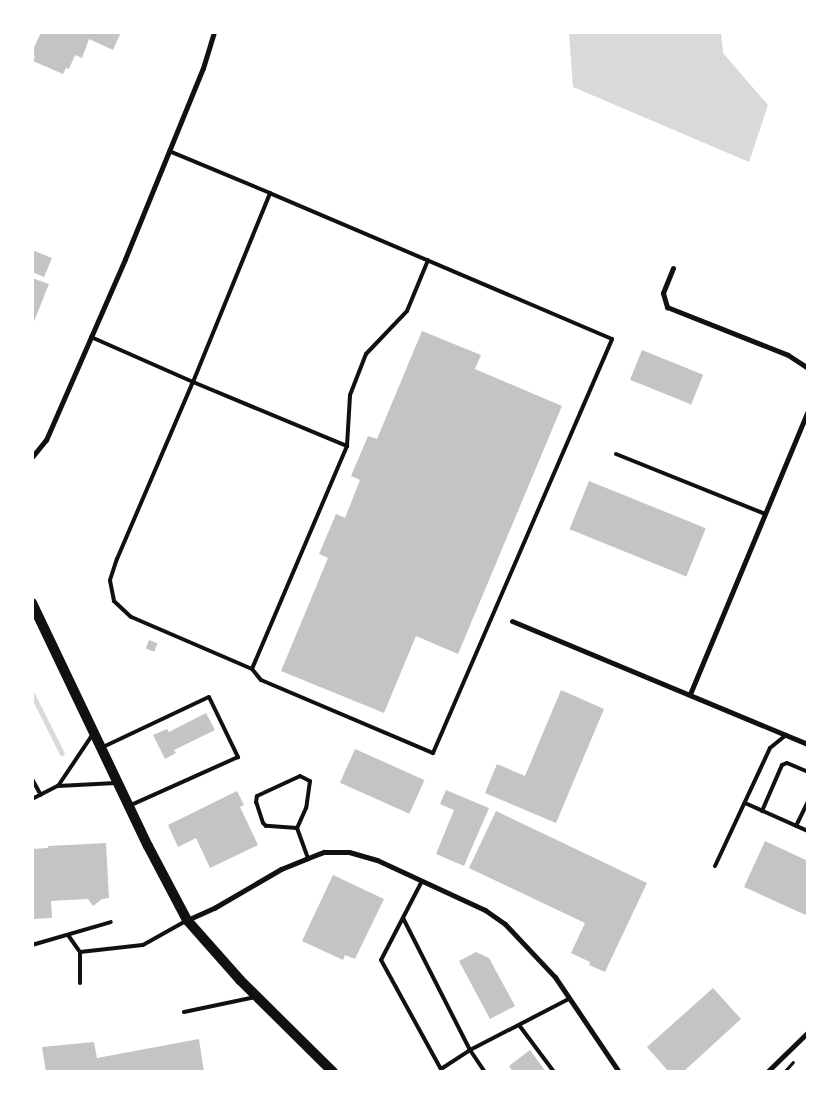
<!DOCTYPE html>
<html>
<head>
<meta charset="utf-8">
<style>
	body { margin:0 }
	#map { position:relative; width:840px; height:1104px; overflow:hidden; background:#fff; font-family:Ubuntu,sans-serif }
	div>[style] { position:absolute }
	.water>* { inset:0; background:#d9d9d9 }
	.stream>* { height:4.5px; margin:-2.25px; padding:0 2.25px; transform-origin:2.25px; border-radius:2.25px; background:#d9d9d9 }
	.building>* { inset:0; background:#c4c4c4; transform-origin:0 0 }
	.path>* { height:2.5px; margin:-1.25px; padding:0 1.25px; transform-origin:1.25px; border-radius:1.25px; background:#111 }
	.service>* { height:4px; margin:-2px; padding:0 2px; transform-origin:2px; border-radius:2px; background:#111 }
	.minor>* { height:5px; margin:-2.5px; padding:0 2.5px; transform-origin:2.5px; border-radius:2.5px; background:#111 }
	.secondary>* { height:10px; margin:-5px; padding:0 5px; transform-origin:5px; border-radius:5px; background:#111 }
	span { translate:-50% -50%; white-space:nowrap; text-align:center; line-height:1.15; -webkit-text-stroke:4.5px #fff; paint-order:stroke }
	.frame { position:absolute; inset:0; border:34px solid #fff; pointer-events:none }
</style>
</head>
<body>
<div id="map">
	<div class="water">
		<div style="clip-path:polygon(569px 33px,721px 33px,723px 53px,768px 105px,749px 162px,573px 87px)"></div>
	</div>
	<div class="stream">
		<div style="left:32px;top:693px;width:67px;rotate:63.4deg"></div>
	</div>
	<div class="building">
		<div style="clip-path:polygon(41px 32px,121px 32px,113px 50px,89px 39px,82px 58px,75px 55px,69px 69px,66px 68px,63px 74px,33px 61px,35px 56px,32px 52px)"></div>
		<div style="clip-path:polygon(32px 250px,52px 258px,44px 277px,32px 272px)"></div>
		<div style="clip-path:polygon(32px 278px,49px 284px,33px 324px,32px 324px)"></div>
		<div style="clip-path:polygon(422px 331px,481px 355px,475px 369px,562px 406px,458px 654px,416px 636px,384px 713px,281px 671px,328px 558px,319px 554px,336px 514px,345px 518px,360px 480px,351px 476px,368px 436px,377px 439px)"></div>
		<div style="left:642px;top:350px;width:66px;height:32px;rotate:22deg"></div>
		<div style="left:589px;top:481px;width:126px;height:52px;rotate:22deg"></div>
		<div style="left:149px;top:640px;width:9px;height:9px;rotate:21deg"></div>
		<div style="clip-path:polygon(561px 690px,604px 709px,556px 823px,485px 793px,497px 764px,525px 776px)"></div>
		<div style="clip-path:polygon(206px 713px,215px 730px,174px 750px,176px 753px,165px 759px,153px 735px,167px 729px,169px 732px)"></div>
		<div style="left:355px;top:749px;width:76px;height:37px;rotate:24deg"></div>
		<div style="clip-path:polygon(446px 790px,489px 808px,464px 866px,436px 854px,454px 810px,440px 804px)"></div>
		<div style="clip-path:polygon(237px 791px,244px 805px,240px 807px,258px 845px,210px 868px,196px 838px,178px 847px,168px 825px)"></div>
		<div style="clip-path:polygon(496px 811px,647px 883px,605px 972px,589px 965px,590px 962px,571px 953px,585px 923px,469px 868px)"></div>
		<div style="clip-path:polygon(765px 841px,808px 861px,808px 916px,744px 887px)"></div>
		<div style="clip-path:polygon(106px 843px,109px 898px,102px 899px,93px 906px,88px 899px,51px 901px,52px 918px,32px 919px,32px 849px,48px 848px,48px 846px)"></div>
		<div style="clip-path:polygon(333px 875px,384px 899px,355px 959px,345px 955px,343px 960px,302px 941px)"></div>
		<div style="clip-path:polygon(476px 952px,489px 958px,515px 1006px,490px 1019px,459px 961px)"></div>
		<div style="clip-path:polygon(713px 988px,741px 1019px,683px 1072px,669px 1072px,647px 1047px)"></div>
		<div style="clip-path:polygon(199px 1039px,204px 1072px,46px 1072px,42px 1047px,94px 1042px,97px 1058px)"></div>
		<div style="clip-path:polygon(530px 1050px,546px 1072px,513px 1072px,509px 1066px)"></div>
	</div>
	<div class="path">
		<div style="left:784px;top:1072px;width:13px;rotate:-48deg"></div>
	</div>
	<div class="service">
		<div style="left:32px;top:93px;width:3px;rotate:90deg"></div>
		<div style="left:91px;top:337px;width:111px;rotate:23.8deg"></div>
		<div style="left:193px;top:382px;width:167px;rotate:22.6deg"></div>
		<div style="left:347px;top:446px;width:242px;rotate:113.1deg"></div>
		<div style="left:252px;top:669px;width:132px;rotate:-156.7deg"></div>
		<div style="left:131px;top:617px;width:23px;rotate:-137deg"></div>
		<div style="left:114px;top:601px;width:21px;rotate:-101deg"></div>
		<div style="left:110px;top:580px;width:22px;rotate:-72deg"></div>
		<div style="left:117px;top:559px;width:193px;rotate:-66.8deg"></div>
		<div style="left:193px;top:382px;width:204px;rotate:-67.8deg"></div>
		<div style="left:270px;top:193px;width:109px;rotate:-157.4deg"></div>
		<div style="left:347px;top:446px;width:51px;rotate:-86.6deg"></div>
		<div style="left:350px;top:395px;width:44px;rotate:-68.7deg"></div>
		<div style="left:366px;top:354px;width:59px;rotate:-46.4deg"></div>
		<div style="left:407px;top:311px;width:55px;rotate:-67.6deg"></div>
		<div style="left:616px;top:454px;width:161px;rotate:21.9deg"></div>
		<div style="left:252px;top:669px;width:14px;rotate:51deg"></div>
		<div style="left:261px;top:680px;width:187px;rotate:23deg"></div>
		<div style="left:433px;top:753px;width:451px;rotate:-66.6deg"></div>
		<div style="left:612px;top:339px;width:372px;rotate:-156.9deg"></div>
		<div style="left:103px;top:747px;width:117px;rotate:-25.3deg"></div>
		<div style="left:209px;top:697px;width:67px;rotate:64.2deg"></div>
		<div style="left:238px;top:757px;width:120px;rotate:155.8deg"></div>
		<div style="left:300px;top:776px;width:11px;rotate:27deg"></div>
		<div style="left:310px;top:781px;width:27px;rotate:98deg"></div>
		<div style="left:306px;top:808px;width:22px;rotate:114deg"></div>
		<div style="left:297px;top:828px;width:31px;rotate:-176deg"></div>
		<div style="left:266px;top:826px;width:4px;rotate:-135deg"></div>
		<div style="left:263px;top:823px;width:22px;rotate:-108deg"></div>
		<div style="left:256px;top:802px;width:6px;rotate:-81deg"></div>
		<div style="left:257px;top:796px;width:47px;rotate:-24.9deg"></div>
		<div style="left:32px;top:779px;width:18px;rotate:61deg"></div>
		<div style="left:58px;top:786px;width:63px;rotate:-56.1deg"></div>
		<div style="left:32px;top:799px;width:29px;rotate:-27deg"></div>
		<div style="left:58px;top:786px;width:58px;rotate:-3deg"></div>
		<div style="left:745px;top:803px;width:69px;rotate:24deg"></div>
		<div style="left:762px;top:811px;width:50px;rotate:-66.5deg"></div>
		<div style="left:782px;top:765px;width:5px;rotate:-22deg"></div>
		<div style="left:787px;top:763px;width:23px;rotate:23deg"></div>
		<div style="left:796px;top:826px;width:28px;rotate:-64deg"></div>
		<div style="left:297px;top:828px;width:32px;rotate:70deg"></div>
		<div style="left:715px;top:866px;width:130px;rotate:-65deg"></div>
		<div style="left:770px;top:748px;width:21px;rotate:-39deg"></div>
		<div style="left:422px;top:881px;width:89px;rotate:117.4deg"></div>
		<div style="left:381px;top:960px;width:124px;rotate:61.2deg"></div>
		<div style="left:441px;top:1069px;width:35px;rotate:-33deg"></div>
		<div style="left:470px;top:1050px;width:111px;rotate:-27.3deg"></div>
		<div style="left:403px;top:918px;width:148px;rotate:63.1deg"></div>
		<div style="left:470px;top:1050px;width:27px;rotate:56deg"></div>
		<div style="left:68px;top:935px;width:21px;rotate:55deg"></div>
		<div style="left:80px;top:952px;width:31px;rotate:90deg"></div>
		<div style="left:32px;top:945px;width:82px;rotate:-16.2deg"></div>
		<div style="left:80px;top:952px;width:63px;rotate:-6.3deg"></div>
		<div style="left:143px;top:945px;width:49px;rotate:-29.2deg"></div>
		<div style="left:184px;top:1012px;width:73px;rotate:-11.9deg"></div>
		<div style="left:519px;top:1025px;width:59px;rotate:53.3deg"></div>
	</div>
	<div class="minor">
		<div style="left:673px;top:268px;width:27px;rotate:112deg"></div>
		<div style="left:663px;top:293px;width:15px;rotate:74deg"></div>
		<div style="left:667px;top:307px;width:130px;rotate:21.6deg"></div>
		<div style="left:788px;top:355px;width:24px;rotate:33deg"></div>
		<div style="left:32px;top:457px;width:22px;rotate:-51deg"></div>
		<div style="left:46px;top:440px;width:197px;rotate:-66.4deg"></div>
		<div style="left:125px;top:259px;width:206px;rotate:-67.8deg"></div>
		<div style="left:203px;top:68px;width:38px;rotate:-73deg"></div>
		<div style="left:512px;top:621px;width:321px;rotate:22.6deg"></div>
		<div style="left:690px;top:694px;width:308px;rotate:-67.4deg"></div>
		<div style="left:187px;top:920px;width:30px;rotate:-24deg"></div>
		<div style="left:214px;top:908px;width:78px;rotate:-30.2deg"></div>
		<div style="left:281px;top:869px;width:29px;rotate:-22deg"></div>
		<div style="left:308px;top:858px;width:17px;rotate:-21deg"></div>
		<div style="left:324px;top:852px;width:25px"></div>
		<div style="left:349px;top:852px;width:29px;rotate:16deg"></div>
		<div style="left:377px;top:860px;width:119px;rotate:24.8deg"></div>
		<div style="left:485px;top:910px;width:24px;rotate:35deg"></div>
		<div style="left:505px;top:924px;width:73px;rotate:46.7deg"></div>
		<div style="left:555px;top:977px;width:115px;rotate:56deg"></div>
		<div style="left:767px;top:1072px;width:57px;rotate:-44.3deg"></div>
	</div>
	<div class="secondary">
		<div style="left:32px;top:603px;width:269px;rotate:64.5deg"></div>
		<div style="left:148px;top:846px;width:84px;rotate:62.2deg"></div>
		<div style="left:187px;top:920px;width:80px;rotate:48.5deg"></div>
		<div style="left:240px;top:980px;width:131px;rotate:44.7deg"></div>
	</div>
	<div class="frame"></div>
</div>
</body>
</html>
